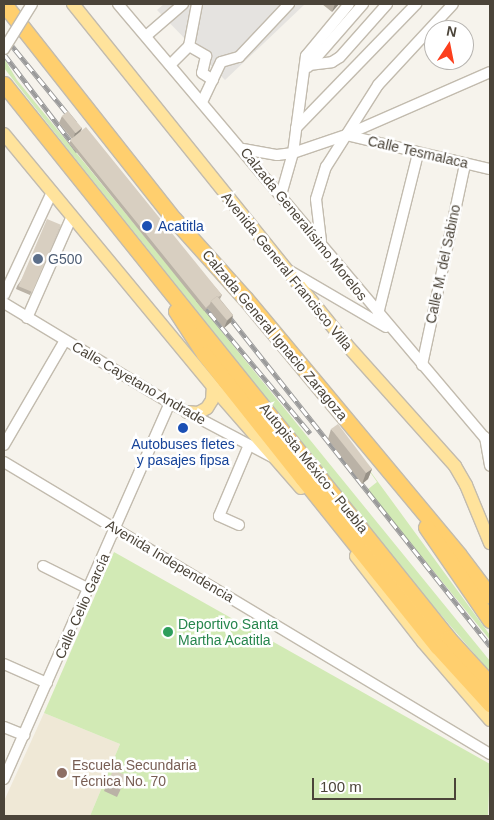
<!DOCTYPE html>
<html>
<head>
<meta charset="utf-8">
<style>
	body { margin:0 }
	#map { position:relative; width:494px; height:820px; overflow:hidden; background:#f6f3ec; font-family:Helvetica,sans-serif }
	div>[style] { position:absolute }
	.education>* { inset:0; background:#efe8d6 }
	.green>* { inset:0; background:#d2eab5 }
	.parking>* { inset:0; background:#e5e3e0 }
	.roads { filter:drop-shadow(1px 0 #c2bbae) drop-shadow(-1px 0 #c2bbae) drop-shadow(0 1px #c2bbae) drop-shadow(0 -1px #c2bbae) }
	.minor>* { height:10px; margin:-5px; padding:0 5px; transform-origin:5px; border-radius:5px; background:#fff }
	.major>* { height:12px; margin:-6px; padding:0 6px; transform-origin:6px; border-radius:6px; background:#ffe39c }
	.highway>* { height:15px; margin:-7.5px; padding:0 7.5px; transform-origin:7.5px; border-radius:7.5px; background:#ffcf6e }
	.rail>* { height:5px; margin-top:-2.5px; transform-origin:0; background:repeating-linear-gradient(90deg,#fff 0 9px,#9a9a9a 0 18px); box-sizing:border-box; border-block:1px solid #9a9a9a }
	.bridges { filter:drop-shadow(1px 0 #c2bbae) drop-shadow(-1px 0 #c2bbae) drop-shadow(0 1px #c2bbae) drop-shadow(0 -1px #c2bbae) }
	.minor-bridge>* { height:10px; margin:-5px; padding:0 5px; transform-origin:5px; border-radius:5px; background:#fff }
	.wall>* { inset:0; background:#bab2a6 }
	.shaded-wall>* { inset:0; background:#979187 }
	.building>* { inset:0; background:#d8cfc1; transform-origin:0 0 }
	.dots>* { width:14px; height:14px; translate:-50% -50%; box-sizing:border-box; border:2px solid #fff; border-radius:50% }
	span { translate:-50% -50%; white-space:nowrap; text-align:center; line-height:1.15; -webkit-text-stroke:5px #fff; paint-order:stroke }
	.street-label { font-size:14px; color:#4b4439 }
	.transit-label { font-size:14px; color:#164399 }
	.left { translate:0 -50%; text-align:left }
	.service-label { font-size:14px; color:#4e5e75 }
	.leisure-label { font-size:14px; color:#27864d }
	.education-label { font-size:14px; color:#785e54 }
	.frame { position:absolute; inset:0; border:5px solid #4b4439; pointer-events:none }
	.north { position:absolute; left:424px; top:20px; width:50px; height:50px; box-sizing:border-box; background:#fff; border:1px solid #b7b4b0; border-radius:50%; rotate:11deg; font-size:14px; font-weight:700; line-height:20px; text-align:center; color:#4b4439 }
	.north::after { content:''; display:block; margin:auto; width:18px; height:22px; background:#fc3f1d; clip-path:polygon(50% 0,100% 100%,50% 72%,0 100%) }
	.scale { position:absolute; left:312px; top:778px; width:144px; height:22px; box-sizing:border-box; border:2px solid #4b4439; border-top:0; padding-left:6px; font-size:15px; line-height:18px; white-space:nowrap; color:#4b4439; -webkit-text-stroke:4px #fff; paint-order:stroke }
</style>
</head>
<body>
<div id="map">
	<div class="education">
		<div style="clip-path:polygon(44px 713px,120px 744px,90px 816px,4px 816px,4px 801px)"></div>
	</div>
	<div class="green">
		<div style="clip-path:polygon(4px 58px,17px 80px,490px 661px,490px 672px,429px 601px,66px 147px,4px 68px)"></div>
		<div style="clip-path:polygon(351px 445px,490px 635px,490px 640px,367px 490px,377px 482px)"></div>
		<div style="clip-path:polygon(114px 552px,490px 764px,488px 816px,90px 816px,120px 744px,44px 713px)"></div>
	</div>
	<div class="parking">
		<div style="clip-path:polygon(164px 4px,305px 4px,225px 80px,157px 10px)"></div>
	</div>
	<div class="roads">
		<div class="minor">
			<div style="left:118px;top:4px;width:576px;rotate:49.79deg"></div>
			<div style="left:146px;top:36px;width:49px;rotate:-40.9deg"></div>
			<div style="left:189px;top:46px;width:20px;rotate:30deg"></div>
			<div style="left:206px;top:56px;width:17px;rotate:103deg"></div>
			<div style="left:202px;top:73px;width:13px;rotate:32deg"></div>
			<div style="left:170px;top:65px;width:27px;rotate:-45deg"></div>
			<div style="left:189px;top:46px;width:43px;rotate:-79.2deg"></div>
			<div style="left:309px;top:65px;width:23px;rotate:-7deg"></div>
			<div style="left:332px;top:62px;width:9px;rotate:-32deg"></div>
			<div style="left:340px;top:57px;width:71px;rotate:-48.4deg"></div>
			<div style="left:308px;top:67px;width:84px;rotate:-48.9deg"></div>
			<div style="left:202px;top:102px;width:44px;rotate:-64.6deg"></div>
			<div style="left:221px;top:62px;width:19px;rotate:-16deg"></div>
			<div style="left:239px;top:57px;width:73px;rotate:-46.7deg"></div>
			<div style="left:296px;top:128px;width:173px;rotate:-45.9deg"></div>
			<div style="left:346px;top:135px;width:148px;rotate:13.3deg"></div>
			<div style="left:243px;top:149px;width:35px;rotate:10deg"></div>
			<div style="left:277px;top:155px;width:16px;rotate:-7deg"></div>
			<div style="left:293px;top:153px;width:56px;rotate:-18.8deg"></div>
			<div style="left:346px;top:135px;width:157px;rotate:-23.6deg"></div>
			<div style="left:281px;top:195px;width:44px;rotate:-74.1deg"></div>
			<div style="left:293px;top:153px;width:98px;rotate:-82.4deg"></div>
			<div style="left:306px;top:56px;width:67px;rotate:-50.4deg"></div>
			<div style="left:321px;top:241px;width:42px;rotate:-96.8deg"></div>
			<div style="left:316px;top:199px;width:34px;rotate:-73deg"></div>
			<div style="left:326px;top:167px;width:97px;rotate:-57.6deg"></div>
			<div style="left:378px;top:85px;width:110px;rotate:-47.2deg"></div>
			<div style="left:290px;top:271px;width:111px;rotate:30.3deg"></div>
			<div style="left:4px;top:295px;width:114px;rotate:-65deg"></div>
			<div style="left:4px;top:303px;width:194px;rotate:31.1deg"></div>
			<div style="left:170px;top:403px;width:115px;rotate:27.9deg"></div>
			<div style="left:378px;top:314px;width:166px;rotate:-76deg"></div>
			<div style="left:27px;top:318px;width:111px;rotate:-66.2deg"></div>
			<div style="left:422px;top:365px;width:206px;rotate:-77.9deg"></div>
			<div style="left:485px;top:437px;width:29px;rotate:80deg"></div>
			<div style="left:4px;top:445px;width:121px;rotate:-59.8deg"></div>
			<div style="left:4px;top:462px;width:567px;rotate:31deg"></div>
			<div style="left:239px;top:525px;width:22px;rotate:-156deg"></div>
			<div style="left:219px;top:516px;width:77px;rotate:-67.1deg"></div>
			<div style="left:43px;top:566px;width:51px;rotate:26.6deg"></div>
			<div style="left:4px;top:664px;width:47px;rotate:23.8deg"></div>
			<div style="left:4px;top:727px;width:22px;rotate:22deg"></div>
			<div style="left:4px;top:779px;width:411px;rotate:-66.2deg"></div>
		</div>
		<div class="major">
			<div style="left:73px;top:4px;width:436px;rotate:51.2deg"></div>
			<div style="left:346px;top:344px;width:164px;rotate:48.2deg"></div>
			<div style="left:455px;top:466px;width:22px;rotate:60deg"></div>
			<div style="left:466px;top:485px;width:63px;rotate:67.5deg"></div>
			<div style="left:4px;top:134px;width:328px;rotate:50.4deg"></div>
			<div style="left:213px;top:387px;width:134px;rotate:48.9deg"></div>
			<div style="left:187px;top:412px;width:11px;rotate:5deg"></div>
			<div style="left:198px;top:413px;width:10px;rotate:-29deg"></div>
			<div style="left:207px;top:408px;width:9px;rotate:-58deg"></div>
			<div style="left:212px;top:400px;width:13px;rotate:-86deg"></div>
			<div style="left:356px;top:556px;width:109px;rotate:52.1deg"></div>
			<div style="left:423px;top:642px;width:103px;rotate:49.3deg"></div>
		</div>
		<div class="highway">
			<div style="left:4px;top:4px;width:274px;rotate:51.7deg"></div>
			<div style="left:174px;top:219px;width:106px;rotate:48.1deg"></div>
			<div style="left:245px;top:298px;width:334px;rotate:50.2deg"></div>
			<div style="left:459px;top:555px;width:51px;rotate:52.9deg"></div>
			<div style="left:4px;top:84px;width:710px;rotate:51.29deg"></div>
			<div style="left:448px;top:638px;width:62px;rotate:47.6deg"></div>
			<div style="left:176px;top:311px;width:51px;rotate:56.9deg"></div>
			<div style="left:204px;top:354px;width:159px;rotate:51.6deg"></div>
			<div style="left:303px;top:479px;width:214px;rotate:51.3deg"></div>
			<div style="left:437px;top:646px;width:79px;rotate:47.6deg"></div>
			<div style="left:426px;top:527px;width:113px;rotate:55.5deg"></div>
		</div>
	</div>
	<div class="rail">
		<div style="left:4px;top:36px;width:112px;rotate:50.8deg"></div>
		<div style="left:4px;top:54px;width:122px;rotate:52.7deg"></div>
		<div style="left:198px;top:299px;width:175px;rotate:50.1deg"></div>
		<div style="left:223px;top:309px;width:430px;rotate:51.6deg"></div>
	</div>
	<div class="bridges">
		<div class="minor-bridge">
			<div style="left:4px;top:49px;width:53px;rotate:-58.1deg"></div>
		</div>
	</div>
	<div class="wall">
		<div style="clip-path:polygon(322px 4px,339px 4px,332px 12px)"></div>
		<div style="clip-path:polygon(62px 116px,82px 128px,81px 132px,222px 295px,220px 299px,233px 315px,231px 322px,224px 328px,208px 308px,204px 311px,69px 143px,72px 139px,59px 123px)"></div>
		<div style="clip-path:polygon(61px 225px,30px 295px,16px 289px,17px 286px)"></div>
		<div style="clip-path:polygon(331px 429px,372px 469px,368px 479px,362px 484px,328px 439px)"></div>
		<div style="clip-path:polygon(127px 776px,117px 797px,104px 791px,107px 784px)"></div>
	</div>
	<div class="shaded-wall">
		<div style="clip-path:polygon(335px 4px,339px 4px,332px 12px)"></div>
		<div style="clip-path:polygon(82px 128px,79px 135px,73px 140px,75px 133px)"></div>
		<div style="clip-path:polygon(233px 315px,231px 322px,224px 328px,227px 321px)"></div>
		<div style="clip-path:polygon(372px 469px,368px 479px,362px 484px,366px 473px)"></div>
	</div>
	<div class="building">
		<div style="left:68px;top:111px;width:22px;height:8px;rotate:51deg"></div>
		<div style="clip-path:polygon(86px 127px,222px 295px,218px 297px,217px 296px,211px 301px,210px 304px,206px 308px,70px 140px)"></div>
		<div style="left:47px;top:219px;width:15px;height:73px;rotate:23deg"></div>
		<div style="left:217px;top:296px;width:25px;height:8px;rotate:50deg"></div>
		<div style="clip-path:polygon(338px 424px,372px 469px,366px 473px,331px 429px)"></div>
		<div style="left:113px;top:770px;width:15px;height:15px;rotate:23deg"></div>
	</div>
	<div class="dots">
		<div style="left:147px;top:226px;background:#1a4fb4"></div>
		<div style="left:38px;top:259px;background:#5c6f8a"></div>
		<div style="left:183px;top:428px;background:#1a4fb4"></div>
		<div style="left:168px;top:632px;background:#2e9e5b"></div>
		<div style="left:62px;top:773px;background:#8d6e63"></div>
	</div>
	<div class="street-label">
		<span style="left:418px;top:152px;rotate:13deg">Calle Tesmalaca</span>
		<span style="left:304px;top:224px;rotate:51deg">Calzada Generalísimo Morelos</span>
		<span style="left:443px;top:264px;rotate:-78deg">Calle M. del Sabino</span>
		<span style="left:287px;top:271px;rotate:51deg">Avenida General Francisco Villa</span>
		<span style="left:275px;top:335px;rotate:50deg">Calzada General Ignacio Zaragoza</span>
		<span style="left:139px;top:383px;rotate:30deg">Calle Cayetano Andrade</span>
		<span style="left:314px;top:468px;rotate:51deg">Autopista México - Puebla</span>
		<span style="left:170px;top:561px;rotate:31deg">Avenida Independencia</span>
		<span style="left:82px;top:606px;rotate:-66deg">Calle Celio García</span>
	</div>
	<div class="transit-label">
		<span class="left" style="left:158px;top:226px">Acatitla</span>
		<span style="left:183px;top:452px">Autobuses fletes<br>y pasajes fipsa</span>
	</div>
	<div class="service-label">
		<span class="left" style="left:48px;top:259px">G500</span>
	</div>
	<div class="leisure-label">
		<span class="left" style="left:178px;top:632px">Deportivo Santa<br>Martha Acatitla</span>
	</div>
	<div class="education-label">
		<span class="left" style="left:72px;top:773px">Escuela Secundaria<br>Técnica No. 70</span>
	</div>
	<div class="frame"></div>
	<div class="north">N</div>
	<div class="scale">100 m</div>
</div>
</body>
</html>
